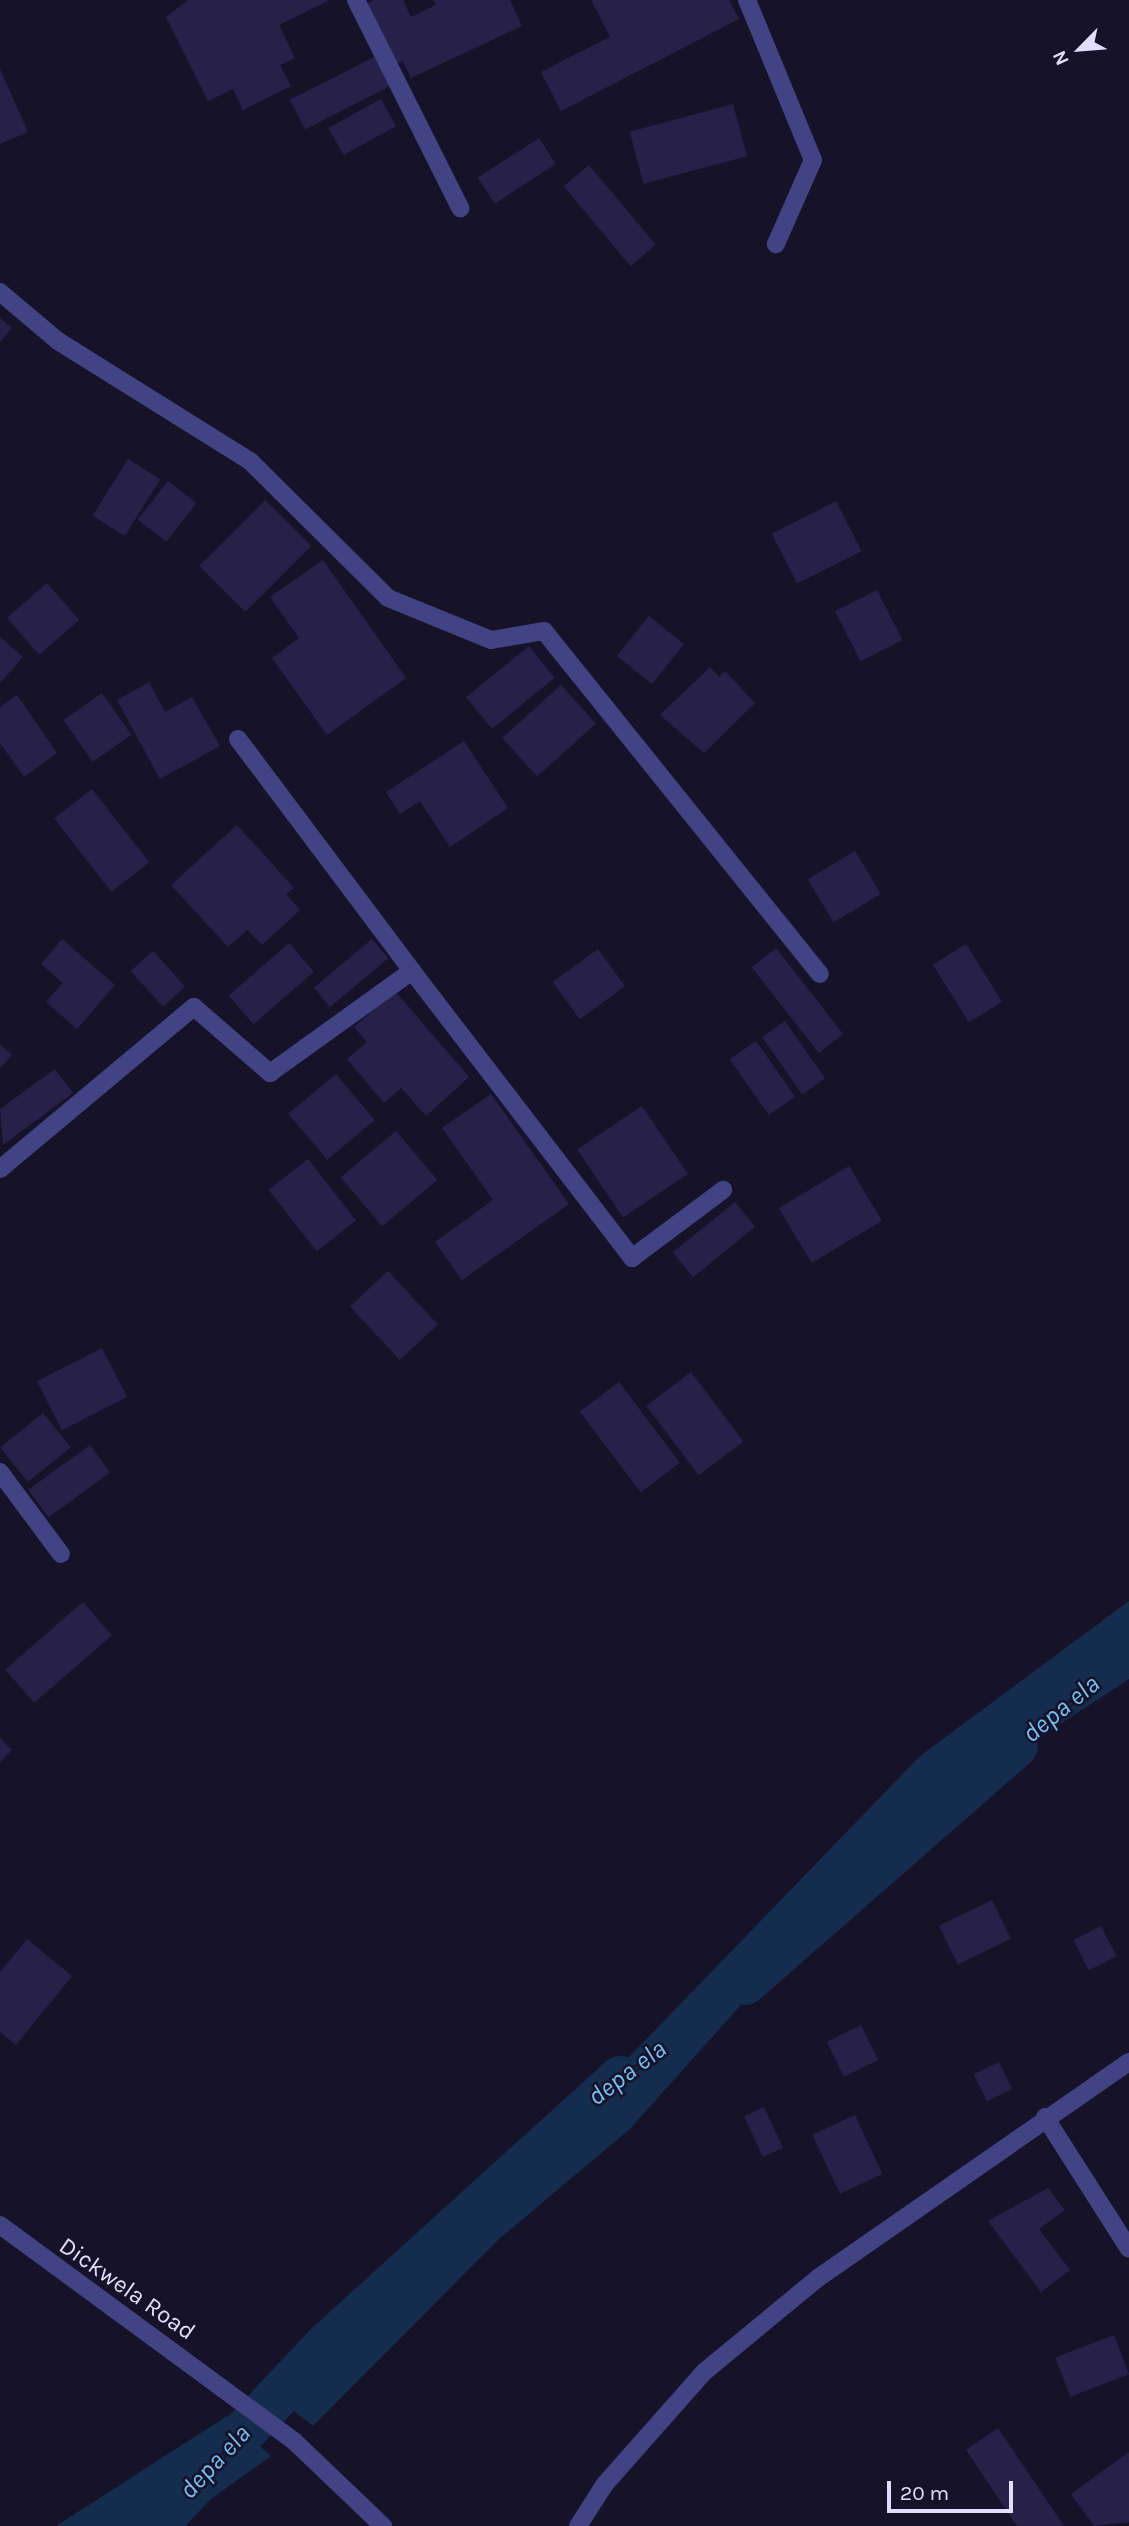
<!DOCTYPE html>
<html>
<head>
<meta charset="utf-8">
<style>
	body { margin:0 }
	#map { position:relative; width:1129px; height:2526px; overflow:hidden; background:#161329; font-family:Karla,sans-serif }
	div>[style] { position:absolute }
	.water>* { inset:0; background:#142c4d }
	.canal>* { height:44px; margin:-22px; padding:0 22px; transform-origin:22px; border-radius:22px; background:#142c4d }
	.building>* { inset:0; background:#272149; transform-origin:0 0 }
	.minor>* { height:18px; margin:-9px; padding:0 9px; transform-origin:9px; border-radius:9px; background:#424384 }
	.tertiary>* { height:18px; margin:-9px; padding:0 9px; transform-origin:9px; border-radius:9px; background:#424384 }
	span { translate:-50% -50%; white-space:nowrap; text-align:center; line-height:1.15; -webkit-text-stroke:5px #161329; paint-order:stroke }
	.street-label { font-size:24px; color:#e0defc }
	.water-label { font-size:26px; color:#74bff4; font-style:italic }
	.north { position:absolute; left:1045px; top:14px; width:70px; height:70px; -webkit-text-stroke:5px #161329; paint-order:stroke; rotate:245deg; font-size:19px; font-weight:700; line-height:28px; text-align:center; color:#e0defc }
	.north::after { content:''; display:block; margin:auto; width:24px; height:32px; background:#e0defc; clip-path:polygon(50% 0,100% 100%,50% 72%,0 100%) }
	.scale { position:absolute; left:887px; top:2481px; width:126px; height:32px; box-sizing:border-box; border:4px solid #e0defc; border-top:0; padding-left:9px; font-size:21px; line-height:24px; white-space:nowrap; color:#e0defc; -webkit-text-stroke:5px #161329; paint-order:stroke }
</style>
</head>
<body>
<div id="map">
	<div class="water">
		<div style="clip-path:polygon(1129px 1601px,1129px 1679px,896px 1831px,630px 2129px,499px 2239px,313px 2426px,273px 2394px,575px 2113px,920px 1756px)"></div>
		<div style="clip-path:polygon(227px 2416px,271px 2456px,173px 2526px,56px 2526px)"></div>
	</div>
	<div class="canal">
		<div style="left:745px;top:1983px;width:360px;rotate:-41.2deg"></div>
		<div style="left:155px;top:2526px;width:250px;rotate:-46.6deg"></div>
		<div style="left:327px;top:2344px;width:396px;rotate:-42.2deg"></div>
	</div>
	<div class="building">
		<div style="clip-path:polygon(188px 0,330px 0,279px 25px,295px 58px,280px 65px,291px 86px,243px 110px,233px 89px,208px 101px,166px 17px)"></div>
		<div style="clip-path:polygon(374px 0,403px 0,411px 17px,436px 5px,433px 0,510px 0,522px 26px,411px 78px,403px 61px,394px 65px,365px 4px)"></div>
		<div style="clip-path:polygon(591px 0,729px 0,739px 19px,561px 111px,541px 72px,610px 37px)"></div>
		<div style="left:380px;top:54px;width:33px;height:101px;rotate:63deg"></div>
		<div style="clip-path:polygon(0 69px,28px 132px,0 144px)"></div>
		<div style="left:381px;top:99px;width:31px;height:60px;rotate:61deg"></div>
		<div style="left:733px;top:104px;width:54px;height:107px;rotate:75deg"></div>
		<div style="left:539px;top:138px;width:31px;height:73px;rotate:57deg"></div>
		<div style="left:589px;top:165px;width:104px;height:33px;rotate:50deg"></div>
		<div style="clip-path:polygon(0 318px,12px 328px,0 342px)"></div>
		<div style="left:128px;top:459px;width:38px;height:67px;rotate:32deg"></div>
		<div style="left:168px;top:481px;width:36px;height:49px;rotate:38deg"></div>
		<div style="left:265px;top:500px;width:65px;height:93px;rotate:45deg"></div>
		<div style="left:836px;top:501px;width:56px;height:72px;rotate:63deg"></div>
		<div style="clip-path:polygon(323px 560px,406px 678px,327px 735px,272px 658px,299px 638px,270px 597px)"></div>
		<div style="left:47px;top:583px;width:49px;height:53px;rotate:49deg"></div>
		<div style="left:877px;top:590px;width:56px;height:47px;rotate:63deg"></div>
		<div style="left:649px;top:616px;width:45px;height:51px;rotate:39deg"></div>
		<div style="clip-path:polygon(0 637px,23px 657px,0 683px)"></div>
		<div style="left:529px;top:646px;width:41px;height:81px;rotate:51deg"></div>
		<div style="clip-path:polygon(710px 667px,719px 677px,725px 671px,755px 703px,704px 753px,660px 715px)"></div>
		<div style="clip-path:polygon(149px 682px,165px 712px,192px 697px,220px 746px,160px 779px,117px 700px)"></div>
		<div style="left:561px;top:685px;width:52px;height:79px;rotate:48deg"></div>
		<div style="left:102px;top:693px;width:51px;height:47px;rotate:55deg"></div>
		<div style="clip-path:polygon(17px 695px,57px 753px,24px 777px,0 743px,0 707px)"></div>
		<div style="clip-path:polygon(464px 741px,508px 808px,450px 847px,420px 801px,400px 814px,386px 792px)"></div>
		<div style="left:92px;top:789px;width:93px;height:48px;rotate:52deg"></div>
		<div style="clip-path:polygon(237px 825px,294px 888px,286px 894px,300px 910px,262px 945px,247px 930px,228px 947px,171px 885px)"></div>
		<div style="left:855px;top:851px;width:50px;height:55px;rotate:59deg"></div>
		<div style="clip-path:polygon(62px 939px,115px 985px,77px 1029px,46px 1002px,63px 983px,41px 964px)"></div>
		<div style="left:372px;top:939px;width:25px;height:76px;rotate:50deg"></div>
		<div style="left:289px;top:943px;width:38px;height:80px;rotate:49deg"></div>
		<div style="left:966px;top:944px;width:68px;height:39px;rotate:58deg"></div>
		<div style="left:776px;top:948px;width:109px;height:31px;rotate:52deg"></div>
		<div style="left:598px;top:949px;width:46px;height:56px;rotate:54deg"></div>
		<div style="left:153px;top:951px;width:48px;height:30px;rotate:48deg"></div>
		<div style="clip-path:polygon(395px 991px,469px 1077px,426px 1116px,401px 1088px,384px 1103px,347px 1059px,367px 1042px,354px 1027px)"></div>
		<div style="left:785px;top:1021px;width:70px;height:28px;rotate:55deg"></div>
		<div style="left:756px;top:1041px;width:68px;height:32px;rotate:55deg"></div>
		<div style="clip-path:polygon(0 1044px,12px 1055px,0 1068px)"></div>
		<div style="clip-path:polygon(55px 1069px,73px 1093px,3px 1145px,0 1109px)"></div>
		<div style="left:336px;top:1074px;width:60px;height:62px;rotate:50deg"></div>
		<div style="clip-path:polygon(491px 1094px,569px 1204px,462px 1280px,435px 1242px,493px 1200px,442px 1128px)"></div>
		<div style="left:642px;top:1106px;width:82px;height:78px;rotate:56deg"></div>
		<div style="left:396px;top:1131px;width:64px;height:72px;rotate:50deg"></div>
		<div style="left:308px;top:1159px;width:78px;height:50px;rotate:52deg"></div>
		<div style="left:849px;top:1166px;width:64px;height:82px;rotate:59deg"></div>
		<div style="left:735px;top:1202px;width:32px;height:80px;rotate:51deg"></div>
		<div style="left:388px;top:1271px;width:73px;height:52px;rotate:47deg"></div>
		<div style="left:102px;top:1348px;width:55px;height:73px;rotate:63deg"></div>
		<div style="left:691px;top:1372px;width:87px;height:56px;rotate:53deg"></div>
		<div style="left:619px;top:1382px;width:101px;height:49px;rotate:53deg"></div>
		<div style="left:43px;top:1413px;width:44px;height:55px;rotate:51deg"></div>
		<div style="left:90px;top:1445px;width:34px;height:76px;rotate:54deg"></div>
		<div style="left:83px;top:1602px;width:44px;height:103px;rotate:49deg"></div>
		<div style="clip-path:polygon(0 1738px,12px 1750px,0 1762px)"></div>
		<div style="left:992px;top:1900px;width:43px;height:59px;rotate:64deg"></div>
		<div style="left:1101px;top:1926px;width:34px;height:31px;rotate:63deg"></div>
		<div style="clip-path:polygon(27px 1939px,72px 1976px,16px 2045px,0 2032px,0 1972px)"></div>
		<div style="left:861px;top:2025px;width:39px;height:38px;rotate:64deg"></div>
		<div style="left:999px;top:2062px;width:30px;height:28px;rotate:64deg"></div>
		<div style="left:764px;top:2107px;width:45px;height:22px;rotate:65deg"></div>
		<div style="left:855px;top:2115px;width:65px;height:47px;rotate:65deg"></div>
		<div style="clip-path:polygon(1048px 2188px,1065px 2210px,1039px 2229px,1070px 2270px,1041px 2292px,988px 2221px)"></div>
		<div style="left:1114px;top:2335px;width:42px;height:63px;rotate:69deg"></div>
		<div style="clip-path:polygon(998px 2428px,1064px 2526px,1017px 2526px,966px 2450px)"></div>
		<div style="clip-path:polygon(1129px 2452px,1129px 2522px,1094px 2526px,1071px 2494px)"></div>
	</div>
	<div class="minor">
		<div style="left:356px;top:0;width:233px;rotate:63.4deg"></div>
		<div style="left:747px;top:0;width:173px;rotate:67.6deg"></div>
		<div style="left:813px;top:160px;width:92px;rotate:113.8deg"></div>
		<div style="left:0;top:292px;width:76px;rotate:40.2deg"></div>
		<div style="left:58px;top:341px;width:226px;rotate:32deg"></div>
		<div style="left:250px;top:461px;width:194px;rotate:44.8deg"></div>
		<div style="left:388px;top:598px;width:111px;rotate:22.2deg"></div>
		<div style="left:491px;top:640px;width:54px;rotate:-9.6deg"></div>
		<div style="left:544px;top:631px;width:440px;rotate:51.2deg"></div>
		<div style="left:238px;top:739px;width:290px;rotate:53.1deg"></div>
		<div style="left:0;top:1169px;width:253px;rotate:-39.9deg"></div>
		<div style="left:194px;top:1007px;width:101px;rotate:41deg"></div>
		<div style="left:270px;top:1073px;width:175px;rotate:-35.7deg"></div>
		<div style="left:412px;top:971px;width:362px;rotate:52.5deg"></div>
		<div style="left:632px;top:1258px;width:114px;rotate:-36.8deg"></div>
		<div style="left:0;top:1472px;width:102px;rotate:53.4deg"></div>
		<div style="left:1045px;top:2117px;width:156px;rotate:57.5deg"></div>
		<div style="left:0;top:2225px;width:366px;rotate:36.3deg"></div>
		<div style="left:295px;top:2442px;width:122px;rotate:43.7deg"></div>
	</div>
	<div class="tertiary">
		<div style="left:578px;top:2526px;width:50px;rotate:-57.3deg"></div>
		<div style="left:605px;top:2484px;width:149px;rotate:-48.5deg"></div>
		<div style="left:704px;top:2372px;width:148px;rotate:-39.5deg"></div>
		<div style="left:818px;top:2278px;width:379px;rotate:-34.8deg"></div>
	</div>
	<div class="street-label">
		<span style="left:127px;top:2289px;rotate:35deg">Dickwela Road</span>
	</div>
	<div class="water-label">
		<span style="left:1061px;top:1709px;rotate:-39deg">depa ela</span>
		<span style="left:627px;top:2073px;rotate:-37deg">depa ela</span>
		<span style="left:215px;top:2462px;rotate:-47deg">depa ela</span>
	</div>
	<div class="north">N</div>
	<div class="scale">20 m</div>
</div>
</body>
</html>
